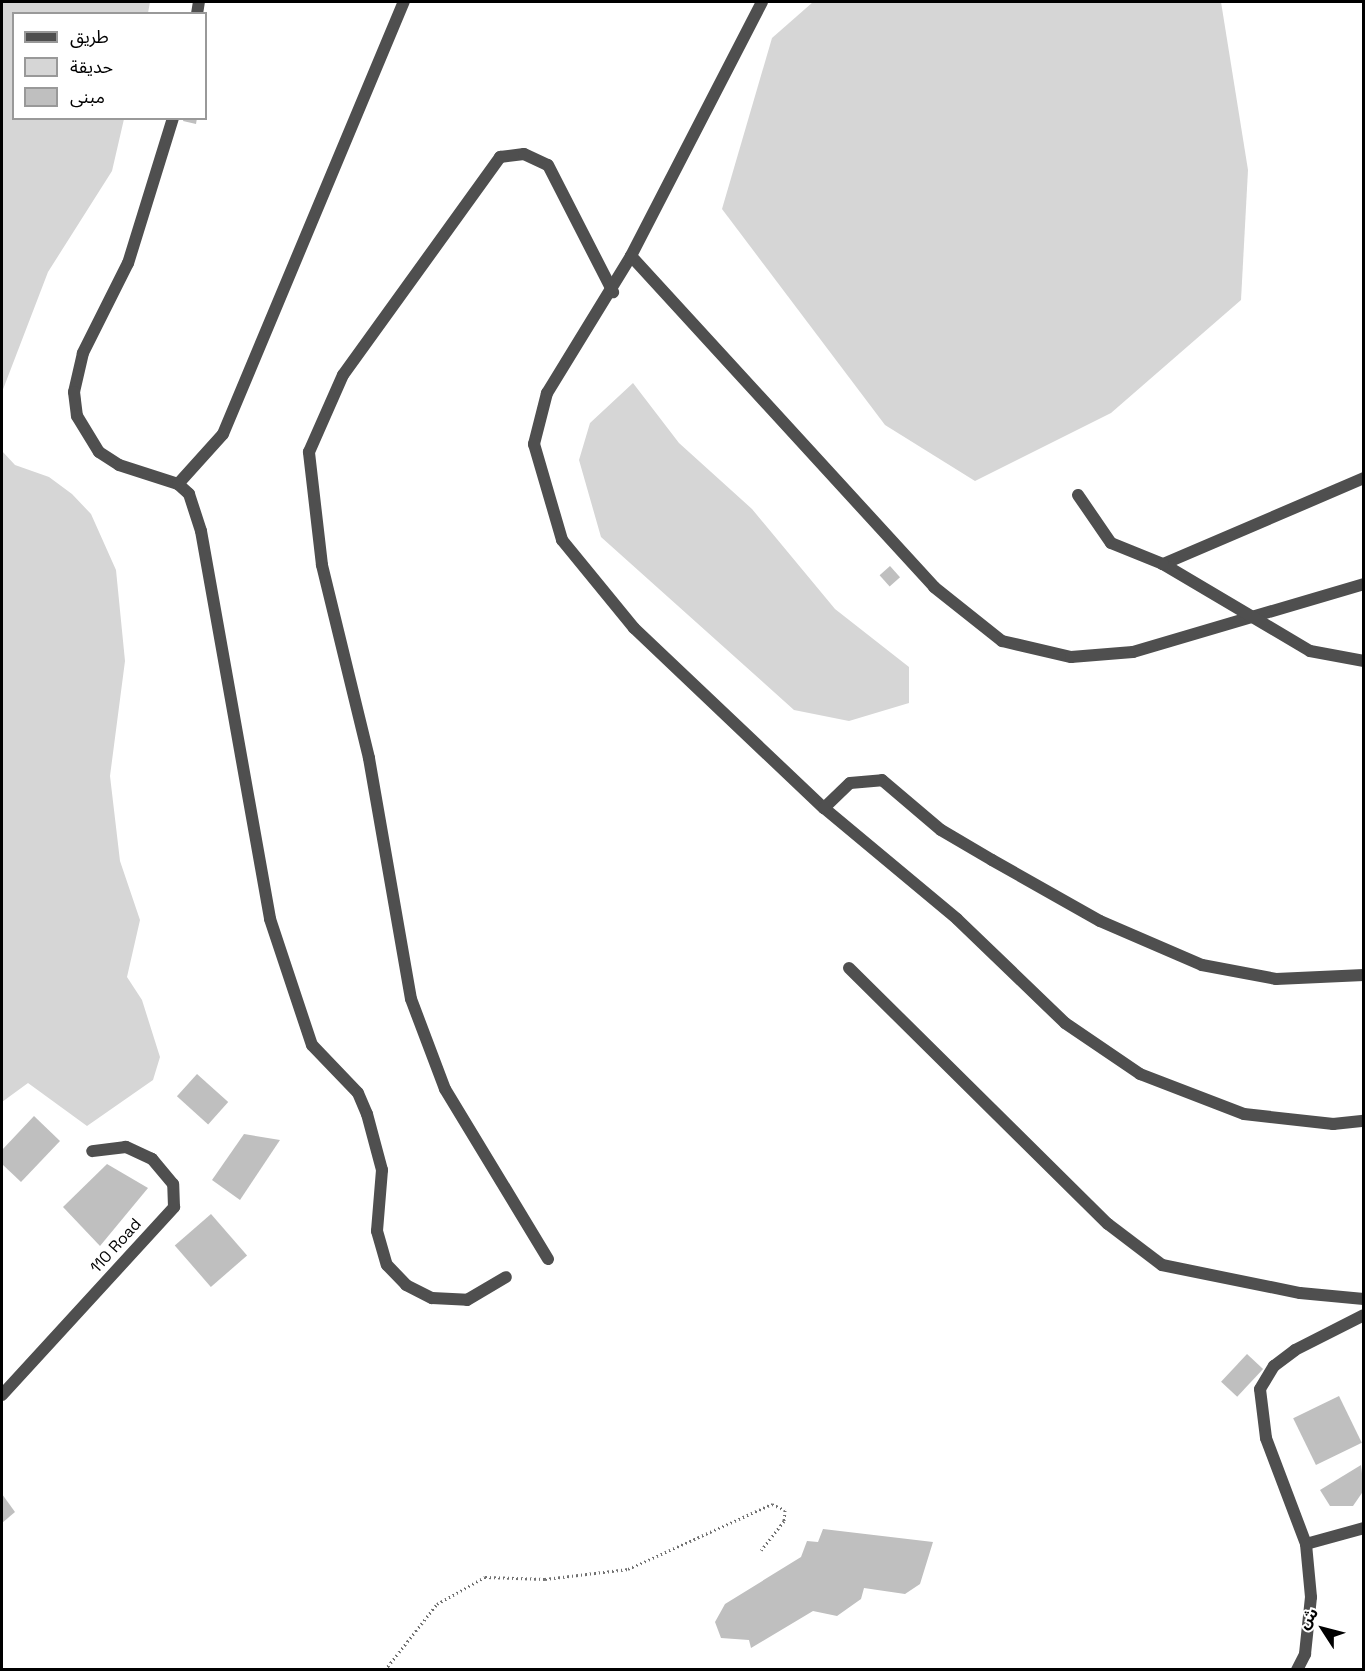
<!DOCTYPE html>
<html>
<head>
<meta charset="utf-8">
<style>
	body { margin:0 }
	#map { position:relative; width:1365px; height:1671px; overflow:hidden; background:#fff; font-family:"Space Grotesk","Noto Sans Arabic",sans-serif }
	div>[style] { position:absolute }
	.green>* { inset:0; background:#d6d6d6 }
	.building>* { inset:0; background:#bfbfbf; transform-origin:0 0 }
	.path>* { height:3px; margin-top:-1.5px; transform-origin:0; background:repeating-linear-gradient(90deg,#717171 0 1.5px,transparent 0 4.5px) }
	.street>* { height:12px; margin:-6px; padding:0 6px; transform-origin:6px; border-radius:6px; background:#4f4f4f }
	span { translate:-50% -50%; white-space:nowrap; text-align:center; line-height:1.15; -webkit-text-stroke:4.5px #fff; paint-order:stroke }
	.street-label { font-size:16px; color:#000 }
	.frame { position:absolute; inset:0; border:3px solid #000; pointer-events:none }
	.legend { position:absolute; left:12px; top:12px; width:195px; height:108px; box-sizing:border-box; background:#fff; border:2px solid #999; margin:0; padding:8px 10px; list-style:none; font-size:18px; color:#000 }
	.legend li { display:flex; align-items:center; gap:12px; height:30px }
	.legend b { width:30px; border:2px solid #999 }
	.north { position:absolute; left:1293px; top:1599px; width:60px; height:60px; -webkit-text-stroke:4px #fff; paint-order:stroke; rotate:306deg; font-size:16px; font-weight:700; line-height:24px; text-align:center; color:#000 }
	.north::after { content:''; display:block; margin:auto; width:21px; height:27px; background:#000; clip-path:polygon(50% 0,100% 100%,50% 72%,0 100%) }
</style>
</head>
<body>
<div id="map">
	<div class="green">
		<div style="clip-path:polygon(2px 2px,150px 2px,148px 13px,14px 14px,14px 118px,124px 119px,112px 171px,48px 272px,2px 392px)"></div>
		<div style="clip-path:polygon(813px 2px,1221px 2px,1248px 170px,1241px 300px,1111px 413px,975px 481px,885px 425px,722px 209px,772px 38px)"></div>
		<div style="clip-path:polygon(633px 383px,679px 443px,752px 509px,835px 609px,909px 667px,909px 703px,849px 721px,794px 710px,601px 537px,579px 460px,590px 423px)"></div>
		<div style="clip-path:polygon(2px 451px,15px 465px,49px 477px,72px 494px,91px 514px,116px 570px,125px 661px,110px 776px,120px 861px,140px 920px,127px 977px,142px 1000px,160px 1057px,153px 1080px,87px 1126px,28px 1083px,2px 1102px)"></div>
	</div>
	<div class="building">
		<div style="clip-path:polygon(184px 118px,197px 118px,196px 124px,183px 121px)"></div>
		<div style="left:890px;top:566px;width:15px;height:14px;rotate:48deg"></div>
		<div style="left:197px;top:1074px;width:42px;height:30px;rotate:42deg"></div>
		<div style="clip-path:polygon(34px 1116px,60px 1141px,21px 1182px,2px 1164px,2px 1150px)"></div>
		<div style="clip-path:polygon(244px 1134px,280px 1140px,240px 1200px,212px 1180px)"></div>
		<div style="clip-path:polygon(107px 1164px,148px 1188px,100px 1246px,63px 1207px)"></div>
		<div style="left:211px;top:1214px;width:55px;height:48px;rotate:49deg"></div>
		<div style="left:1247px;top:1354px;width:22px;height:38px;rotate:43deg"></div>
		<div style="left:1339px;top:1396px;width:52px;height:51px;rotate:64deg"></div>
		<div style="clip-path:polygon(1361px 1465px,1364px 1490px,1353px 1506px,1330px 1506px,1320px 1490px)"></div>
		<div style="clip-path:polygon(2px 1494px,15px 1512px,2px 1523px)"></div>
		<div style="clip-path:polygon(823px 1529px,933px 1542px,920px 1584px,905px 1594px,864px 1588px,861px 1599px,837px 1616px,813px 1611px,751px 1648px,749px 1640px,721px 1638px,715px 1622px,725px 1604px,801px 1557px,807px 1541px,818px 1542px)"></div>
	</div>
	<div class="path">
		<div style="left:385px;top:1670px;width:84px;rotate:-51.8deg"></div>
		<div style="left:437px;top:1604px;width:55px;rotate:-29.4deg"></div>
		<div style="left:485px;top:1577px;width:60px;rotate:1.9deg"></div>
		<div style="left:545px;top:1579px;width:84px;rotate:-6.9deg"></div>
		<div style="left:628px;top:1569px;width:158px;rotate:-24.3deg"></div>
		<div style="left:772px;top:1504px;width:14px;rotate:25deg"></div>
		<div style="left:785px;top:1510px;width:11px;rotate:95deg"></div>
		<div style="left:784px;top:1521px;width:37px;rotate:128deg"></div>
	</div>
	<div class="street">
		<div style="left:762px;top:2px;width:286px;rotate:117.3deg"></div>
		<div style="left:631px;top:256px;width:449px;rotate:47.5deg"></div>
		<div style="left:934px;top:587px;width:87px;rotate:38.5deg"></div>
		<div style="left:1002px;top:641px;width:71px;rotate:13.1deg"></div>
		<div style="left:1071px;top:657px;width:62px;rotate:-4.6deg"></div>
		<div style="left:1133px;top:652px;width:241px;rotate:-16.4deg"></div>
		<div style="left:197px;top:14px;width:12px;rotate:-81deg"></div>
		<div style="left:173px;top:118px;width:152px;rotate:107.2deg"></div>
		<div style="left:128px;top:263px;width:101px;rotate:116.6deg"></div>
		<div style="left:83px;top:353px;width:40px;rotate:103deg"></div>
		<div style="left:74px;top:392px;width:24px;rotate:83deg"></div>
		<div style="left:77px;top:416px;width:42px;rotate:58.6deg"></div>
		<div style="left:99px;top:452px;width:24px;rotate:33deg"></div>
		<div style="left:119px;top:465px;width:62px;rotate:17.9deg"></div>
		<div style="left:178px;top:484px;width:15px;rotate:42deg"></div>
		<div style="left:189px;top:494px;width:39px;rotate:72deg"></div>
		<div style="left:201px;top:531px;width:394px;rotate:79.9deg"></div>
		<div style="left:270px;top:919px;width:133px;rotate:71.6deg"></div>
		<div style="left:312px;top:1045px;width:66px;rotate:46.2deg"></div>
		<div style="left:358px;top:1093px;width:23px;rotate:67deg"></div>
		<div style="left:367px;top:1114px;width:58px;rotate:75deg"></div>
		<div style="left:382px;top:1170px;width:61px;rotate:94.7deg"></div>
		<div style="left:377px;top:1231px;width:35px;rotate:74deg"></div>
		<div style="left:387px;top:1265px;width:28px;rotate:46deg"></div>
		<div style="left:406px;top:1285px;width:29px;rotate:27deg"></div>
		<div style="left:432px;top:1298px;width:35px;rotate:3deg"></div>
		<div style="left:467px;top:1300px;width:45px;rotate:-30.5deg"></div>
		<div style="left:631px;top:256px;width:161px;rotate:121.5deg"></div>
		<div style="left:547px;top:393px;width:53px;rotate:104.3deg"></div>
		<div style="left:534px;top:444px;width:100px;rotate:73.7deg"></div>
		<div style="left:562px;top:540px;width:114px;rotate:50.7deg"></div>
		<div style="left:634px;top:628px;width:262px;rotate:43.5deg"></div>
		<div style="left:824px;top:808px;width:173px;rotate:39.8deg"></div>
		<div style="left:957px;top:919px;width:150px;rotate:43.9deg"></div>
		<div style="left:1065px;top:1023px;width:91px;rotate:34.2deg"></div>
		<div style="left:1140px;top:1074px;width:111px;rotate:21deg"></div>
		<div style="left:1244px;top:1114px;width:90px;rotate:6.4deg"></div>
		<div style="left:1333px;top:1124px;width:31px;rotate:-6deg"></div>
		<div style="left:1364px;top:478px;width:219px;rotate:156.8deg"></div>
		<div style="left:1163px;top:564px;width:171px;rotate:30.6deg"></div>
		<div style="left:1310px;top:651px;width:55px;rotate:10.5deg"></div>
		<div style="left:178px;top:484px;width:67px;rotate:-48deg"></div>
		<div style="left:223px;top:434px;width:468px;rotate:-67.3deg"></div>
		<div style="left:1078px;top:495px;width:58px;rotate:55.5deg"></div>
		<div style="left:1111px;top:543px;width:56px;rotate:22deg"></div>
		<div style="left:824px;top:808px;width:36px;rotate:-44deg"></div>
		<div style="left:850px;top:783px;width:32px;rotate:-5deg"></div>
		<div style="left:882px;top:780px;width:77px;rotate:40.3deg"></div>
		<div style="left:941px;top:830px;width:59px;rotate:30.5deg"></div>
		<div style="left:992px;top:860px;width:124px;rotate:29.5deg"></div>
		<div style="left:1100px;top:921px;width:111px;rotate:23.3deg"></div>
		<div style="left:1202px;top:965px;width:75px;rotate:10.7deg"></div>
		<div style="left:1276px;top:979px;width:88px;rotate:-2.6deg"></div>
		<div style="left:849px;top:968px;width:364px;rotate:44.7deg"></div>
		<div style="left:1108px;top:1224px;width:68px;rotate:37.2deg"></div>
		<div style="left:1162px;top:1265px;width:141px;rotate:11.5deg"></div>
		<div style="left:1300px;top:1293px;width:64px;rotate:5.4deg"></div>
		<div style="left:548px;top:1259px;width:199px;rotate:-121.2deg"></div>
		<div style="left:445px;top:1089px;width:96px;rotate:-110.7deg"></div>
		<div style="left:411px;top:999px;width:245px;rotate:-99.9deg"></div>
		<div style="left:369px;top:758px;width:199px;rotate:-103.7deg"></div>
		<div style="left:322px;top:565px;width:114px;rotate:-96.6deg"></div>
		<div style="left:309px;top:452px;width:84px;rotate:-66.2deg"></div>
		<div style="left:343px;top:375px;width:269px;rotate:-54.2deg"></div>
		<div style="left:500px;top:157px;width:24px;rotate:-7deg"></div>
		<div style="left:524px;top:154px;width:26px;rotate:25deg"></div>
		<div style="left:548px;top:165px;width:143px;rotate:62.9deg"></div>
		<div style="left:2px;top:1395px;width:255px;rotate:-47.5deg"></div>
		<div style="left:174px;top:1207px;width:23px;rotate:-92deg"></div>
		<div style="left:173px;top:1184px;width:33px;rotate:-130deg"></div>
		<div style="left:152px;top:1159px;width:29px;rotate:-155deg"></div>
		<div style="left:126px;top:1147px;width:34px;rotate:173deg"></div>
		<div style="left:1306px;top:1544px;width:60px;rotate:-15.4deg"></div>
		<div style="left:1297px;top:1670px;width:18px;rotate:-63deg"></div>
		<div style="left:1305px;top:1654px;width:57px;rotate:-84deg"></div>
		<div style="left:1311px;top:1597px;width:53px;rotate:-95.4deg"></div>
		<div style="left:1306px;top:1544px;width:113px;rotate:-110.7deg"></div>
		<div style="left:1266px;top:1438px;width:49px;rotate:-97deg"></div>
		<div style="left:1260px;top:1389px;width:27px;rotate:-59deg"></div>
		<div style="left:1274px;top:1366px;width:26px;rotate:-37deg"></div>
		<div style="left:1295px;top:1350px;width:77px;rotate:-26.9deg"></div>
	</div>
	<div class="street-label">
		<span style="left:116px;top:1246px;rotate:-48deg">110 Road</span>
	</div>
	<div class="frame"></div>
	<ul class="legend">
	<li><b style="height:8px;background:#4f4f4f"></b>طريق</li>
	<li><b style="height:16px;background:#d6d6d6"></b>حديقة</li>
	<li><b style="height:16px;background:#bfbfbf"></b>مبنى</li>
	</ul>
	<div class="north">ش</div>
</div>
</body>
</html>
